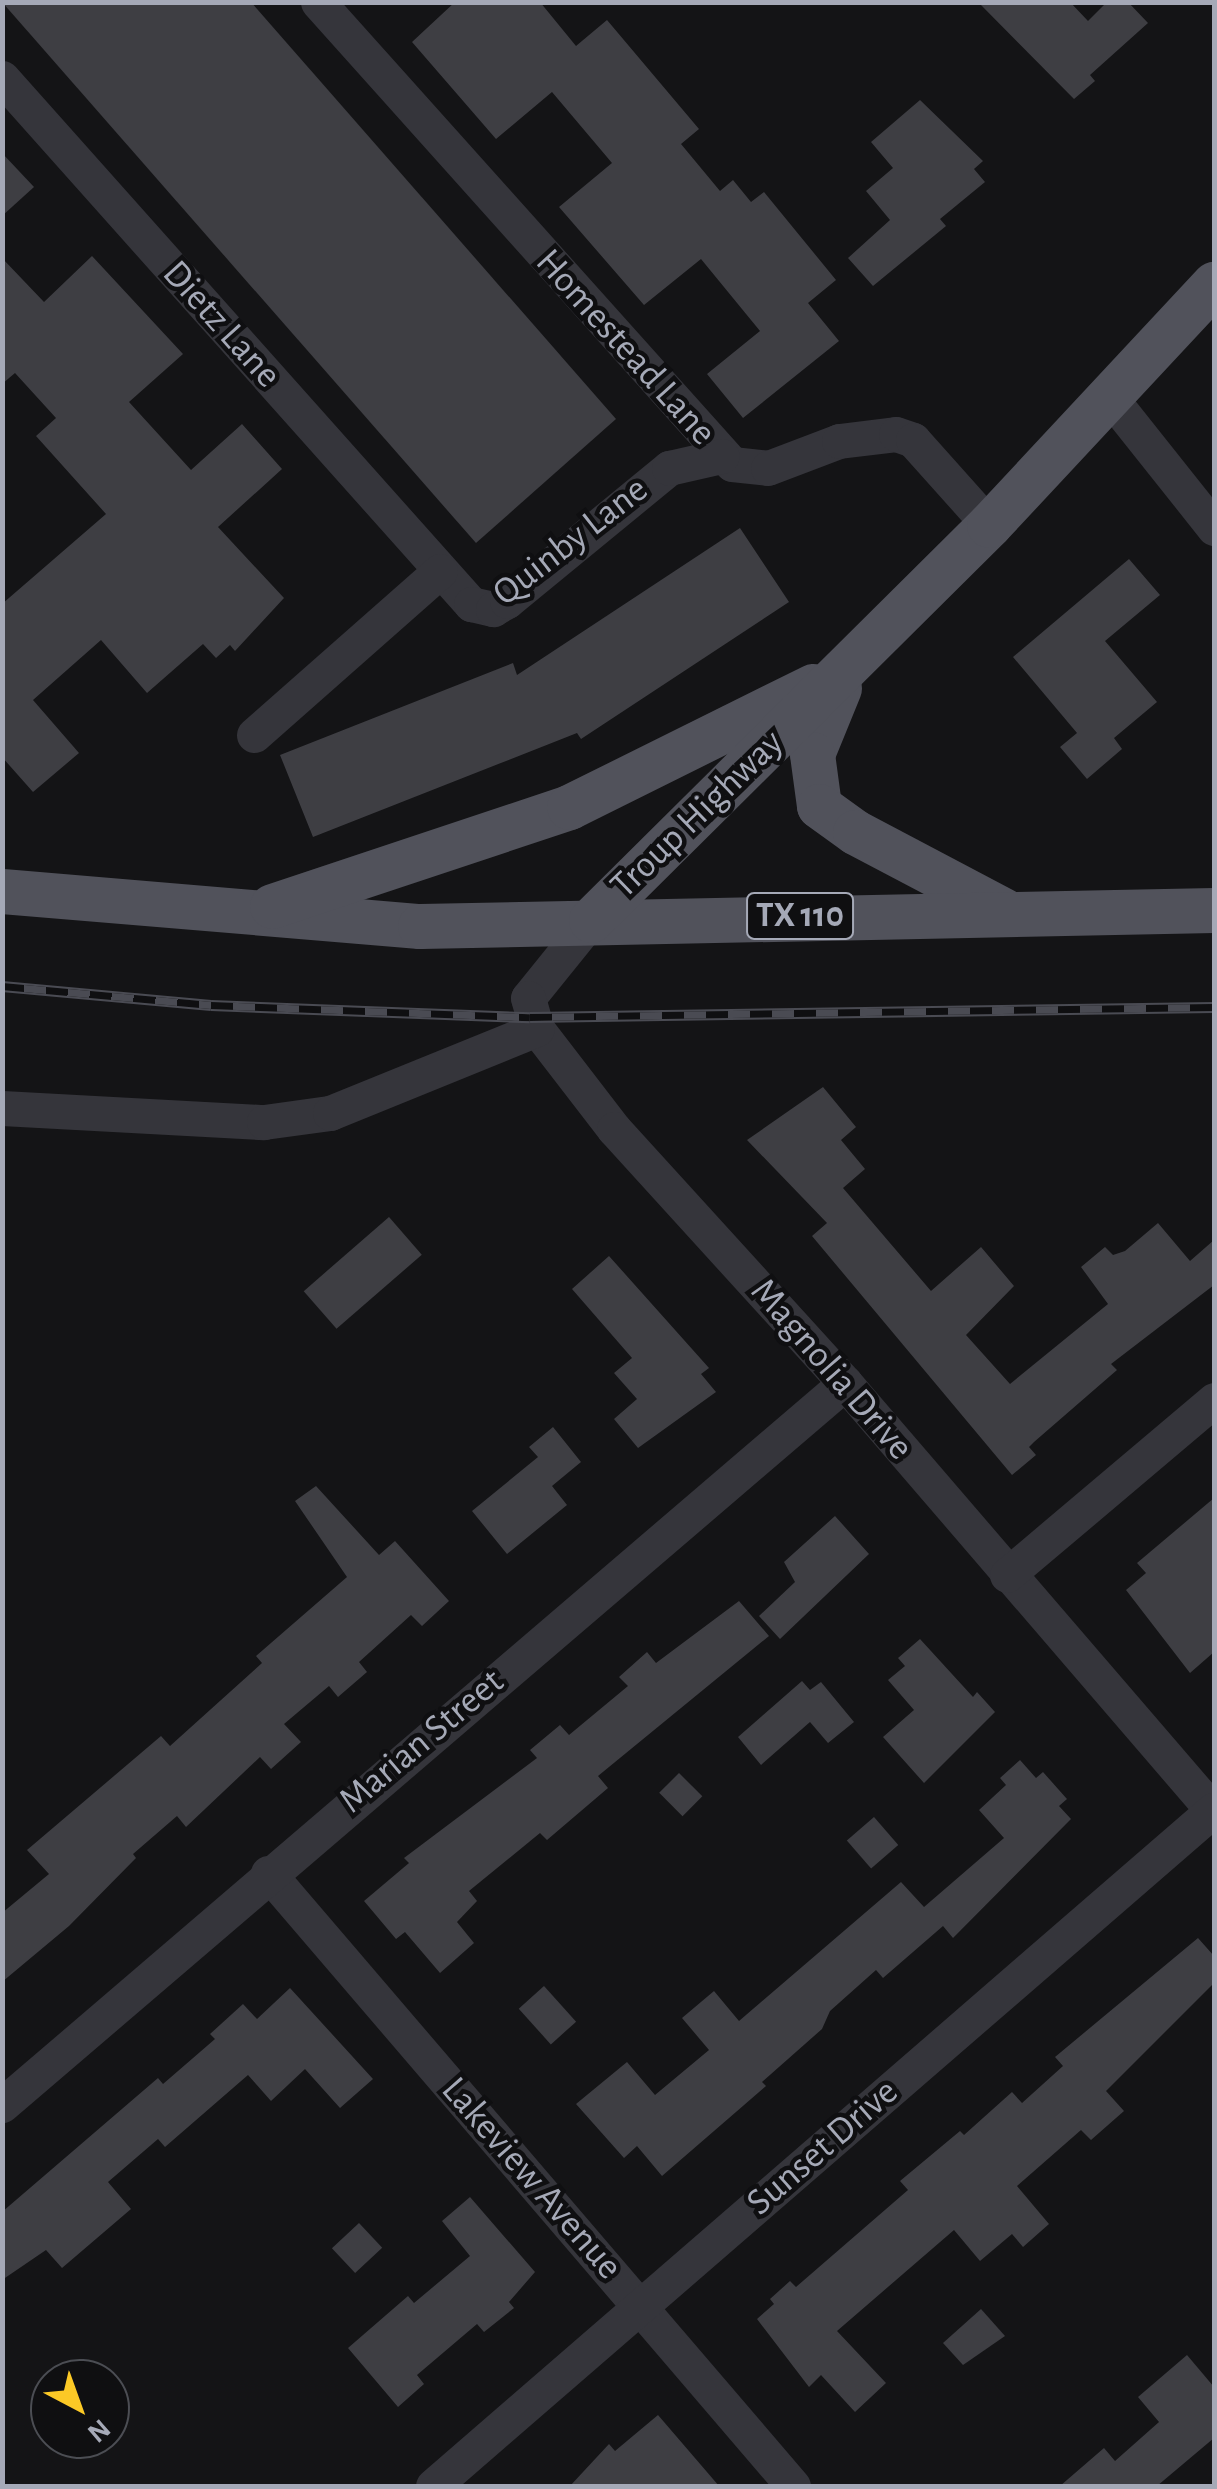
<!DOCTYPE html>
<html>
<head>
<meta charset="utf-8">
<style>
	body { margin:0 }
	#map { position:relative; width:1217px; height:2489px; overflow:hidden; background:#141416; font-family:"Alegreya Sans",sans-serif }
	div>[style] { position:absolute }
	.building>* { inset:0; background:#3e3e43; transform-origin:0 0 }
	.minor>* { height:35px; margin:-17.5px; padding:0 17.5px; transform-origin:17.5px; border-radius:17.5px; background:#35353b }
	.major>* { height:45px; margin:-22.5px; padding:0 22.5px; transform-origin:22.5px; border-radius:22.5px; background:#51525b }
	.rail>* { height:11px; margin-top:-5.5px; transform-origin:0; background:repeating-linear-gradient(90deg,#0f0f11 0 22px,#4a4b53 0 44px); box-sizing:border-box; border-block:2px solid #4a4b53 }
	span { translate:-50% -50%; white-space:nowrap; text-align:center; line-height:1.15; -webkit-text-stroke:9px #0f0f11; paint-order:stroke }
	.shield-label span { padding:2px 8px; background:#0f0f11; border:2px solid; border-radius:8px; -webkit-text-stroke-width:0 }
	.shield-label { font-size:35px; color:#a5a9b7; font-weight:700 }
	.street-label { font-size:38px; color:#a5a9b7 }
	.frame { position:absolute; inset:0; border:5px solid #a5a9b7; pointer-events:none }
	.north { position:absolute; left:30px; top:2359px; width:100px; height:100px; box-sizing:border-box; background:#0f0f11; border:2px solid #4b4d53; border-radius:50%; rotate:139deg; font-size:28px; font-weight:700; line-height:40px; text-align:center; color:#a5a9b7 }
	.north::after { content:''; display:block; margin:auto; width:35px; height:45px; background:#fcc926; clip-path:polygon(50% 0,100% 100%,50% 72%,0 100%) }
</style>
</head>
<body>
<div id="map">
	<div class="building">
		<div style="clip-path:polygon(2px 2px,251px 2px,616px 419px,476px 543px)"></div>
		<div style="clip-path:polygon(455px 2px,540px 2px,576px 46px,607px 20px,699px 129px,681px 144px,720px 191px,733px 180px,751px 202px,764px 192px,836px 280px,808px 303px,839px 341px,743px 418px,707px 374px,760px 331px,701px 259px,644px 305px,559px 207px,612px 163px,552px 92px,496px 139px,412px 42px)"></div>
		<div style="clip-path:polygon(978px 2px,1070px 2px,1088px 21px,1107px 2px,1128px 2px,1148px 23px,1090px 75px,1095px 81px,1074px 99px)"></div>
		<div style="clip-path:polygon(920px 100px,983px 161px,974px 169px,985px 182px,940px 219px,946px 226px,873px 286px,848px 258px,890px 220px,866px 191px,893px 168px,871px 142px)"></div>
		<div style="clip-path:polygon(2px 153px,34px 187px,2px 216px)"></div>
		<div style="clip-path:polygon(92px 256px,183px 354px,129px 402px,191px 470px,242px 424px,282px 469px,218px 527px,284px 598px,235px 651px,230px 645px,216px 658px,203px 644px,147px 693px,101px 640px,33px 700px,79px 753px,33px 792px,2px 757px,2px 604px,106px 514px,36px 436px,56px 418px,15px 373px,2px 384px,2px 258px,44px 302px)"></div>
		<div style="clip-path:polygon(740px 528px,789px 602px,581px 739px,577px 733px,313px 837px,280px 755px,513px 663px,517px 675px)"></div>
		<div style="clip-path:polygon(1129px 559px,1160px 595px,1105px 641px,1157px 702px,1114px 738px,1122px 749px,1087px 779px,1060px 747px,1077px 733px,1013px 657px)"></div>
		<div style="clip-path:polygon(823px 1087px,856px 1127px,841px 1140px,865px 1169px,843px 1188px,931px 1291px,981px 1247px,1014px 1286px,966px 1335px,1010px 1384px,1108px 1304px,1081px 1267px,1105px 1247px,1113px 1255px,1125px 1251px,1158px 1223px,1190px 1261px,1214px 1240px,1214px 1285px,1111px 1364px,1117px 1370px,1034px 1442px,1029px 1447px,1036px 1455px,1012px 1475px,812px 1236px,827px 1223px,747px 1140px)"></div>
		<div style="left:389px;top:1217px;width:50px;height:113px;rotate:49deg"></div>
		<div style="clip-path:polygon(609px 1256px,709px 1368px,701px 1374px,716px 1392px,638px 1448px,614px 1419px,637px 1399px,614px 1373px,632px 1358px,572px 1289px)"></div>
		<div style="clip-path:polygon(553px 1427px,581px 1462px,552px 1486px,567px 1505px,507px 1554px,472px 1511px,538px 1457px,529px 1447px)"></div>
		<div style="clip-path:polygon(316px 1486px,379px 1555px,395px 1541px,449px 1601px,422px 1626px,411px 1615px,359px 1662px,367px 1672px,338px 1697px,329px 1686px,284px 1724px,301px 1742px,271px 1769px,260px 1757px,186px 1827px,177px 1816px,133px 1854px,136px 1858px,69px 1926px,2px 1982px,2px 1913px,49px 1874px,27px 1850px,161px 1736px,170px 1746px,262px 1663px,256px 1656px,347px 1577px,295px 1501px)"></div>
		<div style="clip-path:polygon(1214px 1498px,1214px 1652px,1190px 1673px,1126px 1590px,1146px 1573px,1137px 1563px)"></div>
		<div style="clip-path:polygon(835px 1516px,869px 1554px,780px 1639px,759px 1616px,795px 1582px,784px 1562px)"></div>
		<div style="clip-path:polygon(739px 1601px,769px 1636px,598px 1776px,608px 1788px,547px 1840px,540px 1833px,469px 1891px,477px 1901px,457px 1922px,474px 1943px,440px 1973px,405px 1932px,396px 1939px,364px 1901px,409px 1863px,404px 1858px,537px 1758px,530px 1750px,560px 1725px,569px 1735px,628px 1686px,619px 1677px,647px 1652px,656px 1663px)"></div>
		<div style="clip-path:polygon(920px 1639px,973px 1697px,977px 1692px,995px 1712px,924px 1783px,883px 1737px,914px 1710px,888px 1680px,905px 1666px,898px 1658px)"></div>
		<div style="clip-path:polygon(802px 1681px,810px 1690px,821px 1682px,854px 1722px,828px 1743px,810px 1722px,761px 1765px,738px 1737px)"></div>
		<div style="clip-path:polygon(1020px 1760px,1036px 1778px,1043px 1772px,1067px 1799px,1059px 1806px,1071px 1819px,953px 1938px,943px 1926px,883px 1978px,876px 1970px,830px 2011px,822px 2029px,762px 2082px,766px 2086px,662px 2176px,637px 2146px,624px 2158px,576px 2104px,627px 2062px,655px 2095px,709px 2050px,682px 2018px,714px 1991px,739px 2021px,901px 1882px,924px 1907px,1004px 1838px,979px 1810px,1006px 1785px,1000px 1778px)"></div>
		<div style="left:679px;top:1773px;width:33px;height:28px;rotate:45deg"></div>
		<div style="left:874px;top:1817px;width:37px;height:36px;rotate:49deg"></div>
		<div style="clip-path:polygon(1198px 1938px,1214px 1956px,1214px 1983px,1106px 2091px,1124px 2111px,1091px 2140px,1081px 2130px,1017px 2186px,1049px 2224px,1023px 2247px,1012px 2234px,980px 2261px,954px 2230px,837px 2331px,886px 2383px,855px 2412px,821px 2375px,809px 2387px,757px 2319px,774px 2304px,770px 2299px,790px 2281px,796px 2287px,908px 2190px,900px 2181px,960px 2131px,964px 2135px,1012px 2092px,1022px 2103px,1063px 2066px,1055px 2057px)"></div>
		<div style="left:544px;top:1986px;width:48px;height:34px;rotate:48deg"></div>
		<div style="clip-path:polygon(290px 1988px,373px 2079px,340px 2108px,305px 2069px,271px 2101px,248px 2075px,165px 2147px,158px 2139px,108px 2182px,131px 2209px,62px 2268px,46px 2250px,2px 2280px,2px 2212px,158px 2078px,163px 2084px,215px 2039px,210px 2034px,243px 2004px,257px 2019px)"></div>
		<div style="clip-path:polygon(470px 2197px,535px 2272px,509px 2302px,514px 2308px,484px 2332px,477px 2324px,417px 2375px,424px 2384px,398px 2407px,348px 2348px,408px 2296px,414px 2303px,470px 2256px,442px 2221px)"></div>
		<div style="left:359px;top:2223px;width:34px;height:37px;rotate:47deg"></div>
		<div style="clip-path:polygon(981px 2309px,1005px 2336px,963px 2365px,943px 2343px)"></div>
		<div style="clip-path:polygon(1187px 2355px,1214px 2387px,1214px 2438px,1157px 2486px,1060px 2486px,1104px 2448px,1115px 2461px,1159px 2422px,1138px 2397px)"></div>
		<div style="clip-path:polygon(658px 2415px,719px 2486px,570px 2486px,609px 2444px,615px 2451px)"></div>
	</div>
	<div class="minor">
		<div style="left:318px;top:2px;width:620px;rotate:48.14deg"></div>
		<div style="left:732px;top:464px;width:36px;rotate:6deg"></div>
		<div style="left:768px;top:468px;width:76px;rotate:-20.8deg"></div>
		<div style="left:839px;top:441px;width:57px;rotate:-7deg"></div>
		<div style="left:896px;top:434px;width:18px;rotate:19deg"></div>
		<div style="left:913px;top:440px;width:114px;rotate:48.2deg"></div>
		<div style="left:2px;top:78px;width:705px;rotate:48.28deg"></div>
		<div style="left:471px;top:604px;width:23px;rotate:13deg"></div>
		<div style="left:493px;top:609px;width:16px;rotate:-30deg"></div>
		<div style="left:507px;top:601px;width:210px;rotate:-39.4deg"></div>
		<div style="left:669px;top:468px;width:54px;rotate:-12.8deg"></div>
		<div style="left:1109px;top:396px;width:169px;rotate:51.5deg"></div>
		<div style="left:254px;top:735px;width:248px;rotate:-41.4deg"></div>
		<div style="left:591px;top:920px;width:100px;rotate:128.9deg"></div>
		<div style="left:528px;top:998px;width:32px;rotate:74deg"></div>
		<div style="left:537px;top:1029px;width:126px;rotate:52.4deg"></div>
		<div style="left:614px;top:1129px;width:343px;rotate:47.7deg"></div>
		<div style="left:845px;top:1383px;width:566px;rotate:49.3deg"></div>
		<div style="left:2px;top:1108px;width:262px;rotate:3.1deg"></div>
		<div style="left:264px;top:1122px;width:67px;rotate:-7.8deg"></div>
		<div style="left:330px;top:1113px;width:223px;rotate:-22.1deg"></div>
		<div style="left:1007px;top:1575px;width:271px;rotate:-40.2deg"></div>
		<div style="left:268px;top:1873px;width:807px;rotate:49.42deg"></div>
		<div style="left:2px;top:2105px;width:1110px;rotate:-40.58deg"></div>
		<div style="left:433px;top:2486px;width:1032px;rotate:-40.91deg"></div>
	</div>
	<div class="major">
		<div style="left:839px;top:688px;width:71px;rotate:112.2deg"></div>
		<div style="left:812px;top:754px;width:52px;rotate:82.3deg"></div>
		<div style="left:819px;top:806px;width:44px;rotate:35.8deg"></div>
		<div style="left:855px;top:832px;width:167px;rotate:27.8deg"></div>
		<div style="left:2px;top:891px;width:419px;rotate:4.8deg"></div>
		<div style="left:420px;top:926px;width:794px;rotate:-1.15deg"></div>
		<div style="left:272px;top:906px;width:313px;rotate:-18.4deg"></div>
		<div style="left:569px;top:807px;width:272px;rotate:-26.4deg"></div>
		<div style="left:591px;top:920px;width:561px;rotate:-44.78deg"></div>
		<div style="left:989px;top:525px;width:330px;rotate:-47deg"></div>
	</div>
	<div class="rail">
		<div style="left:2px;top:986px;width:210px;rotate:5.2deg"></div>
		<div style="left:211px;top:1005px;width:319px;rotate:2.2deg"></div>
		<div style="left:530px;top:1017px;width:684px;rotate:-0.84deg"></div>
	</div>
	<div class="shield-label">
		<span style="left:800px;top:916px">TX 110</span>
	</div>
	<div class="street-label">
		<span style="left:221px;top:325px;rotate:48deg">Dietz Lane</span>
		<span style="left:625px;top:348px;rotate:48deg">Homestead Lane</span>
		<span style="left:571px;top:542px;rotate:-38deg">Quinby Lane</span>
		<span style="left:698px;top:815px;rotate:-44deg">Troup Highway</span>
		<span style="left:831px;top:1370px;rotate:49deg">Magnolia Drive</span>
		<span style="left:422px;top:1742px;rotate:-40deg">Marian Street</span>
		<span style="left:823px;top:2148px;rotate:-41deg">Sunset Drive</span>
		<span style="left:531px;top:2179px;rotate:49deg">Lakeview Avenue</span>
	</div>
	<div class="frame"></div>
	<div class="north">N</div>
</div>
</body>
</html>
